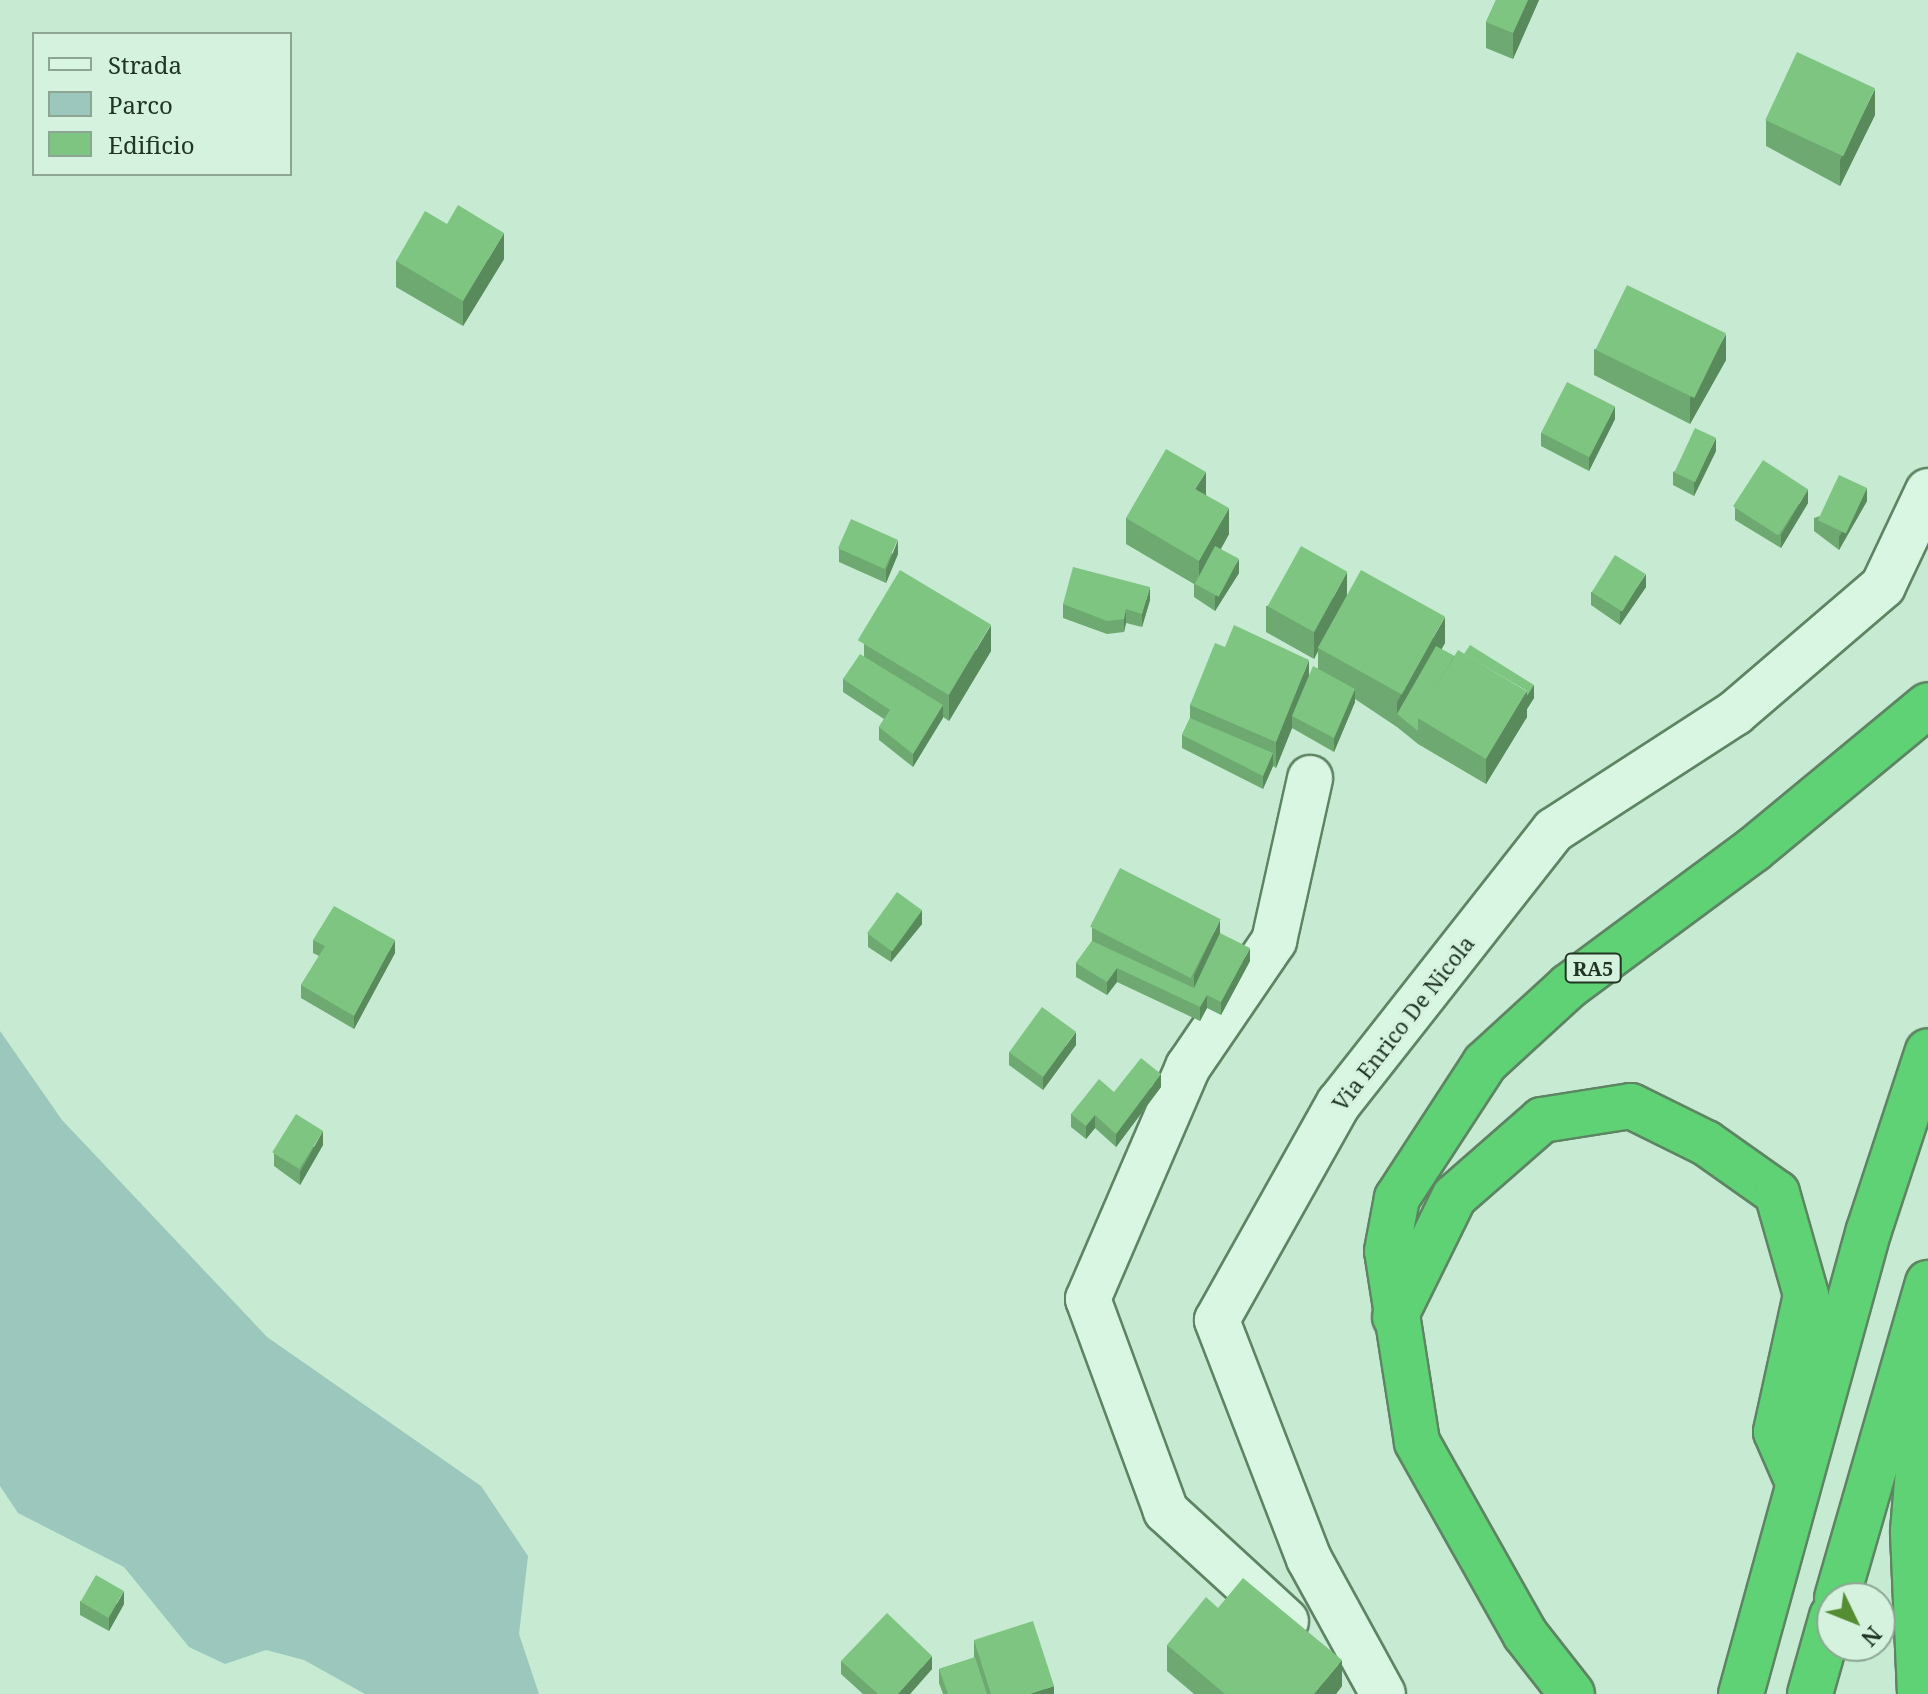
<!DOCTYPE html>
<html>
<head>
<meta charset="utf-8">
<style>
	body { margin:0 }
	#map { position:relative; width:1928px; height:1694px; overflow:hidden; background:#c6ead2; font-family:"Noto Serif",serif }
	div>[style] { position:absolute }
	.green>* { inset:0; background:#9bc7bc }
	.roads { filter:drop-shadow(2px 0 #5d8463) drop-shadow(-2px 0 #5d8463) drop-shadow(0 2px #5d8463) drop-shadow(0 -2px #5d8463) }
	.street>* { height:44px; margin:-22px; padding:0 22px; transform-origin:22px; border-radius:22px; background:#d8f6e2 }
	.highway>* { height:44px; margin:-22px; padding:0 22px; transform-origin:22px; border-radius:22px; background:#5ed274 }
	.wall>* { inset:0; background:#6da970 }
	.shaded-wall>* { inset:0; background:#598a5b }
	.building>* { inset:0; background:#7fc582; transform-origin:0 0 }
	span { translate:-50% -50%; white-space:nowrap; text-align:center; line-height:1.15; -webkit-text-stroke:6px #d5f2df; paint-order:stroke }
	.shield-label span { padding:2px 6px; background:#d5f2df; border:2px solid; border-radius:6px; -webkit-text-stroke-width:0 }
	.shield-label { font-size:20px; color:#203522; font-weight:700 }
	.street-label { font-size:22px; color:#203522 }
	.legend { position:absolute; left:32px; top:32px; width:260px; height:144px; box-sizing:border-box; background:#d5f2df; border:2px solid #8da693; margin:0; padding:10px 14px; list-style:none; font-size:24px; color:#203522 }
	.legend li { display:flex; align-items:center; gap:16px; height:40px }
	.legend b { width:40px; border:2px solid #8da693 }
	.north { position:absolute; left:1816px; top:1582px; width:80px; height:80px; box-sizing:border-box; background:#d5f2df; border:2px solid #8da693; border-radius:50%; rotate:133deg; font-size:22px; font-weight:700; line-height:32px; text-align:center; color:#203522 }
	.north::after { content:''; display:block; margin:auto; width:28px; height:36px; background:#558d33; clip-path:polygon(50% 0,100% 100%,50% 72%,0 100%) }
</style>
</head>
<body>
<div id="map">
	<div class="green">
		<div style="clip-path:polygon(0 1031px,62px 1120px,267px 1337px,481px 1486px,528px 1556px,519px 1634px,539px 1694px,365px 1694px,304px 1660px,266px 1650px,225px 1664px,189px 1647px,124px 1567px,18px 1513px,0 1486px)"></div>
	</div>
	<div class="roads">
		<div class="street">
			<div style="left:1286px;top:1621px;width:163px;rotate:-137.5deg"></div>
			<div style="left:1166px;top:1511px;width:226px;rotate:-110.2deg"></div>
			<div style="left:1088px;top:1299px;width:253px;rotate:-66.7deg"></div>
			<div style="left:1188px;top:1067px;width:153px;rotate:-55.7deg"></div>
			<div style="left:1274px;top:941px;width:167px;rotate:-77.5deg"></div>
			<div style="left:1383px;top:1694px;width:154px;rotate:-118.7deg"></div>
			<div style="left:1309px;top:1559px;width:256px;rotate:-111.1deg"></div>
			<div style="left:1217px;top:1320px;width:249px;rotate:-60.7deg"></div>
			<div style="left:1339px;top:1103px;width:347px;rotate:-51.8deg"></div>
			<div style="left:1554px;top:830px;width:216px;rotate:-32.9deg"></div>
			<div style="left:1735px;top:713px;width:195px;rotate:-40.6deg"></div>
			<div style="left:1883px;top:586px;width:105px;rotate:-64.7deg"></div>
		</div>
		<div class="highway">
			<div style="left:1395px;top:1317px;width:134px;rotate:-63.8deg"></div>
			<div style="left:1454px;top:1197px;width:117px;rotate:-41.2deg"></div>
			<div style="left:1542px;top:1120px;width:90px;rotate:-8.9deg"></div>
			<div style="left:1631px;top:1106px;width:84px;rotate:26.3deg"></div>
			<div style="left:1706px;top:1143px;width:87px;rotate:35.2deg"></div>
			<div style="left:1777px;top:1193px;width:106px;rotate:74.1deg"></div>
			<div style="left:1806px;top:1295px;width:140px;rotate:102.4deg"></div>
			<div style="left:1776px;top:1432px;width:52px;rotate:66.4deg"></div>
			<div style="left:1837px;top:1598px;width:328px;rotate:-73.9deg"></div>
			<div style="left:1572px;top:1694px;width:76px;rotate:-128.1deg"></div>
			<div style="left:1525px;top:1634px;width:220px;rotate:-119.4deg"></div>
			<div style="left:1417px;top:1442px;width:193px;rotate:-98.9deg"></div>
			<div style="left:1387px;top:1251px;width:54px;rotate:-79.3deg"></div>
			<div style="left:1397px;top:1198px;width:161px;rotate:-56.9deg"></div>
			<div style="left:1485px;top:1063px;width:114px;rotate:-42.5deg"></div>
			<div style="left:1569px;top:986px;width:229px;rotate:-36.5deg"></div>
			<div style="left:1753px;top:850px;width:227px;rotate:-39.6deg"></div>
			<div style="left:1741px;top:1694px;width:481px;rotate:-74.6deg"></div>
			<div style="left:1869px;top:1230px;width:188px;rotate:-71.8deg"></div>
			<div style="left:1810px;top:1694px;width:81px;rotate:-74.2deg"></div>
			<div style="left:1920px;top:1694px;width:163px;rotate:-92.5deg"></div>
			<div style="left:1913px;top:1531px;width:183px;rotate:-85.3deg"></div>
		</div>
	</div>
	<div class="wall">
		<div style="clip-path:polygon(1496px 0,1539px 0,1513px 59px,1486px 48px,1486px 22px)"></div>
		<div style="clip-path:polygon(1875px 115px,1840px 186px,1766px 146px,1766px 120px)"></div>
		<div style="clip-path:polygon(504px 259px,463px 326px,396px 287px,396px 261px)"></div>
		<div style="clip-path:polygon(1594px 349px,1726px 360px,1690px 424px,1594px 375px)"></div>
		<div style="clip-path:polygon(1615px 419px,1589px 471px,1541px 446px,1541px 433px)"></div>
		<div style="clip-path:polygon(1716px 451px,1694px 496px,1673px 485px,1673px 472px)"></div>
		<div style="clip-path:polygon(1206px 495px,1229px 534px,1221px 549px,1239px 573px,1215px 611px,1194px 597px,1194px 584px,1126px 544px,1126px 518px)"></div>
		<div style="clip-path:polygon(1867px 501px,1839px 550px,1814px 531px,1814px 518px)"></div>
		<div style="clip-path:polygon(1808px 503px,1781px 548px,1735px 520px,1735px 507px)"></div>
		<div style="clip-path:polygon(839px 549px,898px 554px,886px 583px,839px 562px)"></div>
		<div style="clip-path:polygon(1646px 587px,1620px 625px,1591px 605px,1591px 592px)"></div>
		<div style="clip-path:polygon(1347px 595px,1445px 643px,1441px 649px,1534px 698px,1527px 709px,1527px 717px,1486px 784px,1418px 744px,1397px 727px,1355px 699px,1355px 702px,1334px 752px,1292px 728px,1276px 768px,1273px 766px,1263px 789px,1182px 748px,1182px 735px,1190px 718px,1190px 705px,1225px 647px,1309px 676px,1318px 668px,1318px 651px,1314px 659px,1266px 632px,1266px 606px)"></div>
		<div style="clip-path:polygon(1150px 600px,1142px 627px,1126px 623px,1124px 632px,1107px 634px,1063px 618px,1063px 604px)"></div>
		<div style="clip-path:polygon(864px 644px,991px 651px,949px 721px,943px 717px,913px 767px,879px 740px,879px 727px,884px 719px,843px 692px,843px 679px,864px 657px)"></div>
		<div style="clip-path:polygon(922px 924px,891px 962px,868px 947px,868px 934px)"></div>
		<div style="clip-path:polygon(1092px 928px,1220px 933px,1250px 961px,1221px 1015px,1207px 1008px,1200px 1021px,1117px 982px,1107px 995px,1076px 977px,1076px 963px,1092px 941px)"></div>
		<div style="clip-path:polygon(313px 940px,395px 953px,354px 1029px,301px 998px,301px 985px,319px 956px,313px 953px)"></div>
		<div style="clip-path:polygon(1076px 1045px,1043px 1090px,1009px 1065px,1009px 1052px)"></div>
		<div style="clip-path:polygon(1161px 1087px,1116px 1147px,1095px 1128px,1086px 1139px,1071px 1127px,1071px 1114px,1114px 1092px)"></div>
		<div style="clip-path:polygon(323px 1145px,300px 1185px,274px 1166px,274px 1153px)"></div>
		<div style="clip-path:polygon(80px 1601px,124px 1604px,109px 1631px,80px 1615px)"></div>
		<div style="clip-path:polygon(974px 1640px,1054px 1694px,943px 1694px,939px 1683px,939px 1669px,974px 1658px)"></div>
		<div style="clip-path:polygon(1167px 1645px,1342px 1686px,1336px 1694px,1194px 1694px,1167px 1671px)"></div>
		<div style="clip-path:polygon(841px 1661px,932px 1669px,910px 1694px,863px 1694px,841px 1674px)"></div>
	</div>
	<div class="shaded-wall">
		<div style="clip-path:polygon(1528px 0,1539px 0,1513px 59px,1513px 33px)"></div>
		<div style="clip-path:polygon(1875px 89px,1875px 115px,1840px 186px,1840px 160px)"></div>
		<div style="clip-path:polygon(504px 233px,504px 259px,463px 326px,463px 301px)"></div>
		<div style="clip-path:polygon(1726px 334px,1726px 360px,1690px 424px,1690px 398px)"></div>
		<div style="clip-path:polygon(1615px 406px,1615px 419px,1589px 471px,1589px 458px)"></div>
		<div style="clip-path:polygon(1716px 438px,1716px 451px,1694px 496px,1694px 482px)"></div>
		<div style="clip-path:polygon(1206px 472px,1206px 498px,1195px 489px)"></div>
		<div style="clip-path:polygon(1867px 488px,1867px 501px,1839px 550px,1839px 537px)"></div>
		<div style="clip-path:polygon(1808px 489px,1808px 503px,1781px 548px,1781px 535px)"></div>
		<div style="clip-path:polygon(1229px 508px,1229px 534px,1199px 587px,1199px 561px)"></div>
		<div style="clip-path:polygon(898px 540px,898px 554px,886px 583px,886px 570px)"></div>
		<div style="clip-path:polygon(1239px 559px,1239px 573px,1215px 611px,1215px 597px)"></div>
		<div style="clip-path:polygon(1347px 572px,1347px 598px,1318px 648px,1318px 651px,1314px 659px,1314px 633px)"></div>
		<div style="clip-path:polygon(1646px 574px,1646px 587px,1620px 625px,1620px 612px)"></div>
		<div style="clip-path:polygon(1150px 587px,1150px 600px,1142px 627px,1142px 614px)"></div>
		<div style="clip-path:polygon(1126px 609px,1126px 623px,1124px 632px,1124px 619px)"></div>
		<div style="clip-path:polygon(1445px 617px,1445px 643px,1403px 718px,1397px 714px,1397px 702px)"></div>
		<div style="clip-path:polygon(991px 625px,991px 651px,949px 721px,949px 695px)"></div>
		<div style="clip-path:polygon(1309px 660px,1309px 686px,1292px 716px,1292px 728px,1276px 768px,1276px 742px)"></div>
		<div style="clip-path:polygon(1534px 685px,1534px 698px,1527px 709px,1527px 717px,1486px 784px,1486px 758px,1527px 691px)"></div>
		<div style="clip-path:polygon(1355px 689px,1355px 702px,1334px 752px,1334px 738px)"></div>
		<div style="clip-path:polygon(943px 705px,943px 718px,913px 767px,913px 754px)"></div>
		<div style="clip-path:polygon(1273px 753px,1273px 766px,1263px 789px,1263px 776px)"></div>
		<div style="clip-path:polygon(922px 910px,922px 924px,891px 962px,891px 949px)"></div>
		<div style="clip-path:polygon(1220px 920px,1220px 946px,1194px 1001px,1194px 975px)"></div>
		<div style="clip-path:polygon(395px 940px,395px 953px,354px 1029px,354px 1016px)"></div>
		<div style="clip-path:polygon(1250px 948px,1250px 961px,1221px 1015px,1221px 1002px)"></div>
		<div style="clip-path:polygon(1117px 968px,1117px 982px,1107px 995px,1107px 982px)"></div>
		<div style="clip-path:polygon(1207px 995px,1207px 1008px,1200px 1021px,1200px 1007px)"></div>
		<div style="clip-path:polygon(1076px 1032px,1076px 1045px,1043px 1090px,1043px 1077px)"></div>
		<div style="clip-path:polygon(1161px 1074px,1161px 1087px,1116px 1147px,1116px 1134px)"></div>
		<div style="clip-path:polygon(1095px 1115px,1095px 1128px,1086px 1139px,1086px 1126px)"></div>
		<div style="clip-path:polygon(323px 1131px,323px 1145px,300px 1185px,300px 1172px)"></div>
		<div style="clip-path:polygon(124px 1591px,124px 1604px,109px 1631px,109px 1618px)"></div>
		<div style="clip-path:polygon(932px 1656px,932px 1669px,910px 1694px,898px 1694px)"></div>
		<div style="clip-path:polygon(1342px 1660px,1342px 1686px,1336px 1694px,1314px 1694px)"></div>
		<div style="clip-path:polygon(1054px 1686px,1054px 1694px,1030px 1694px)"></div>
	</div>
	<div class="building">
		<div style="clip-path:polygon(1496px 0,1528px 0,1513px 33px,1486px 22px)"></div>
		<div style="left:1797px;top:52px;width:86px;height:75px;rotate:25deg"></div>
		<div style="clip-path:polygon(458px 205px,504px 233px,463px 301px,396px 261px,425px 211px,447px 224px)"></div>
		<div style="left:1627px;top:285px;width:110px;height:72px;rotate:26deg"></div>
		<div style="left:1567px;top:382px;width:54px;height:57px;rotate:27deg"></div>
		<div style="left:1695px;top:428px;width:23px;height:49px;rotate:25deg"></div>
		<div style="clip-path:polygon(1166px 449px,1206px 472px,1195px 489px,1229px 508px,1199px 561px,1126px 518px)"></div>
		<div style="left:1763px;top:460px;width:54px;height:55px;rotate:33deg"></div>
		<div style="left:1839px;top:475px;width:31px;height:50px;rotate:25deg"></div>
		<div style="left:851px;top:519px;width:51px;height:32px;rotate:24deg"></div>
		<div style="left:1215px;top:546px;width:27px;height:43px;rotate:28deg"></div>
		<div style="left:1301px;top:546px;width:53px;height:69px;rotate:29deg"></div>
		<div style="left:1615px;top:555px;width:36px;height:44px;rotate:32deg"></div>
		<div style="clip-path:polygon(1073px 567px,1150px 587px,1142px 614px,1126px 609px,1124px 619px,1107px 621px,1063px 604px)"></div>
		<div style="left:900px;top:570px;width:106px;height:82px;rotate:31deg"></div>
		<div style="left:1361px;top:570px;width:96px;height:89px;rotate:29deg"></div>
		<div style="clip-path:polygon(1234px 625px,1309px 660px,1276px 742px,1190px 705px,1215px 643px,1225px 647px)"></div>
		<div style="clip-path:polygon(1470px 645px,1534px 685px,1527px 696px,1527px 691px,1464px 654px)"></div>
		<div style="clip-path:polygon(1436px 646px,1454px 656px,1418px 718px,1418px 731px,1397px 714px)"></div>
		<div style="left:1458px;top:650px;width:80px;height:79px;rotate:31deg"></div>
		<div style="clip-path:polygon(860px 654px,943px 705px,913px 754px,879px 727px,890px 710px,843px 679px)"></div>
		<div style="clip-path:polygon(1313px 666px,1355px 689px,1334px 738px,1292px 716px)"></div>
		<div style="clip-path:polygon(1190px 718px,1273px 753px,1263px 776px,1182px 735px)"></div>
		<div style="left:1120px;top:868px;width:113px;height:66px;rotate:27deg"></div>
		<div style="left:897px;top:892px;width:31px;height:51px;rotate:36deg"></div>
		<div style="clip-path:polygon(334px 906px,395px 940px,354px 1016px,301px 985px,325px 946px,313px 940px)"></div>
		<div style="clip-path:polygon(1220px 933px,1250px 948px,1221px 1002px,1207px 995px,1200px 1007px,1117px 968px,1107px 982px,1076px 963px,1092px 941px,1194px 988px)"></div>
		<div style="left:1042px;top:1007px;width:42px;height:56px;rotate:36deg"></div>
		<div style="clip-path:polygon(1141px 1058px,1161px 1074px,1116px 1134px,1095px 1115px,1086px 1126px,1071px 1114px,1099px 1079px,1114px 1092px)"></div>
		<div style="left:296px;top:1114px;width:32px;height:45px;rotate:32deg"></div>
		<div style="left:96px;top:1575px;width:32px;height:31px;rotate:30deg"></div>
		<div style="clip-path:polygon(1243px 1578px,1342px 1660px,1314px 1694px,1225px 1694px,1167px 1645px,1206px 1597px,1218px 1608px)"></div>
		<div style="clip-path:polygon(887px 1613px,932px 1656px,898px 1694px,878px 1694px,841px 1661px)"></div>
		<div style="clip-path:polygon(1033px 1621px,1054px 1686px,1030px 1694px,991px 1694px,974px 1640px)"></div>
		<div style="clip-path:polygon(975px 1657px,987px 1694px,948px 1694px,939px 1669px)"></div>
	</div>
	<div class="shield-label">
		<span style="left:1593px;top:968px">RA5</span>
	</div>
	<div class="street-label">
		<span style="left:1403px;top:1023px;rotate:-52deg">Via Enrico De Nicola</span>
	</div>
	<ul class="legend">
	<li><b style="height:10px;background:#d8f6e2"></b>Strada</li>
	<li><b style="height:22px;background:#9bc7bc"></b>Parco</li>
	<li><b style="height:22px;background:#7fc582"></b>Edificio</li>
	</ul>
	<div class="north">N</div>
</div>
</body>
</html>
